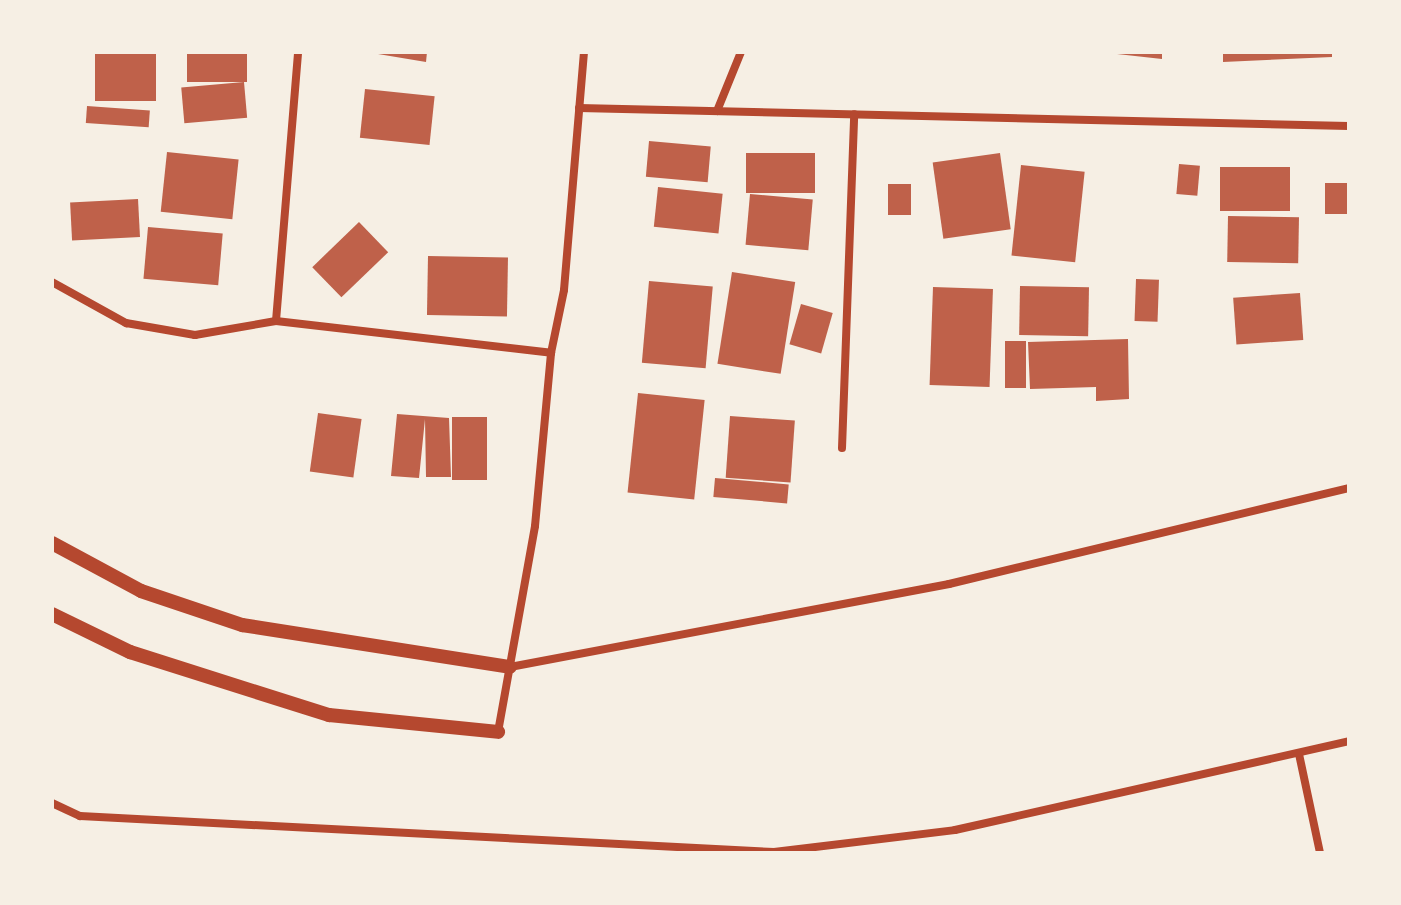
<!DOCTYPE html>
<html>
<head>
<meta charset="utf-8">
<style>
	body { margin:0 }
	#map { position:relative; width:1401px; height:905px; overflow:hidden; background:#f6efe4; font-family:"Nunito Sans",sans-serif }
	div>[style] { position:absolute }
	.building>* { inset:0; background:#bf614a; transform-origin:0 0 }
	.minor>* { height:8px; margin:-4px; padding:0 4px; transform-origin:4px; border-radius:4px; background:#b5482f }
	.tertiary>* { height:14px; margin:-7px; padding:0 7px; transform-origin:7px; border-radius:7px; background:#b5482f }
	span { translate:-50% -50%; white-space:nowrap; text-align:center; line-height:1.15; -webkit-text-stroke:6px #f6efe4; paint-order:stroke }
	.frame { position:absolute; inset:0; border:54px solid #f6efe4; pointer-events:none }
</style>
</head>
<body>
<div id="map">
	<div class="building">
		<div style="left:95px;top:52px;width:61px;height:49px"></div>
		<div style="left:187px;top:52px;width:60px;height:30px"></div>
		<div style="clip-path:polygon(366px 52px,427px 52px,426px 62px)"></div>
		<div style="clip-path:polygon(1099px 52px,1162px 52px,1162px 59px)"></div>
		<div style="clip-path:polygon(1223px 52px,1332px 52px,1332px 57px,1223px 62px)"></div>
		<div style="left:244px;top:82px;width:36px;height:63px;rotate:85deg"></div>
		<div style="left:365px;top:89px;width:70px;height:49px;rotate:6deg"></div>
		<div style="left:87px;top:106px;width:63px;height:17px;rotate:4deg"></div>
		<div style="left:649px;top:141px;width:62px;height:36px;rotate:5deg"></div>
		<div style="left:167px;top:152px;width:72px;height:60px;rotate:6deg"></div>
		<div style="left:746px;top:153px;width:69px;height:40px"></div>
		<div style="left:1000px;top:153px;width:77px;height:68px;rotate:82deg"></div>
		<div style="left:1179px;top:164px;width:21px;height:30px;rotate:5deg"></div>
		<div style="left:1021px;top:165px;width:64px;height:91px;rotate:6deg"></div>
		<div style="left:1290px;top:167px;width:44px;height:70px;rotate:90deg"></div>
		<div style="left:1349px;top:183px;width:31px;height:24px;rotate:90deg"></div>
		<div style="left:888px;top:184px;width:23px;height:31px"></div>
		<div style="left:658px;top:187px;width:65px;height:40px;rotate:6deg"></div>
		<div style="left:750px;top:194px;width:63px;height:51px;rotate:5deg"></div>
		<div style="left:138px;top:199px;width:38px;height:68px;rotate:87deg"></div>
		<div style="left:1228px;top:216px;width:71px;height:46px;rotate:1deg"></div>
		<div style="left:359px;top:222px;width:42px;height:65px;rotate:46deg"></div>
		<div style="left:148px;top:227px;width:75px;height:52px;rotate:5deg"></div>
		<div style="left:428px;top:256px;width:80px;height:59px;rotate:1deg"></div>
		<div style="left:732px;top:272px;width:64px;height:93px;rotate:9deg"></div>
		<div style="left:1136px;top:279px;width:23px;height:42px;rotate:2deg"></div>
		<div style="left:649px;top:281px;width:64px;height:82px;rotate:5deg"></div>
		<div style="left:1020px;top:286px;width:69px;height:49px;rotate:1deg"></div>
		<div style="left:933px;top:287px;width:60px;height:98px;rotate:2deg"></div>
		<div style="left:1300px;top:293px;width:47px;height:67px;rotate:86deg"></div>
		<div style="left:801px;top:304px;width:33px;height:42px;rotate:16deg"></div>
		<div style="clip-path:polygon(1128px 339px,1129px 399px,1096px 401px,1096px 387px,1030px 389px,1028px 342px)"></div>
		<div style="left:1005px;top:341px;width:21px;height:47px"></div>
		<div style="left:638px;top:393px;width:67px;height:100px;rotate:6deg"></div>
		<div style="left:318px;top:413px;width:44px;height:59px;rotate:8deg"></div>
		<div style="clip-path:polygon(397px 414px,449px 418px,451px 477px,426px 477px,425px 419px,419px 478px,391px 476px)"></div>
		<div style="left:730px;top:416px;width:65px;height:62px;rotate:4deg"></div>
		<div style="left:487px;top:417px;width:63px;height:35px;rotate:90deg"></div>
		<div style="left:715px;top:478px;width:74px;height:19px;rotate:5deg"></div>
	</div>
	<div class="minor">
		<div style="left:579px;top:108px;width:770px;rotate:1.34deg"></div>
		<div style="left:717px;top:111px;width:64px;rotate:-67.9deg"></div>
		<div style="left:52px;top:282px;width:85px;rotate:29deg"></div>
		<div style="left:126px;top:323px;width:70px;rotate:9.9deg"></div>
		<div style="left:195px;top:335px;width:82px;rotate:-9.8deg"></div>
		<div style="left:276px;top:321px;width:277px;rotate:6.6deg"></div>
		<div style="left:551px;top:353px;width:64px;rotate:-78.3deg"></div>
		<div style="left:564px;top:290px;width:239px;rotate:-85.2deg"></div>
		<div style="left:276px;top:321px;width:270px;rotate:-85.3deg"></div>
		<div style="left:842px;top:448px;width:334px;rotate:-87.9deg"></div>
		<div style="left:510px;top:667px;width:447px;rotate:-10.7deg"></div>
		<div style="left:949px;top:584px;width:411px;rotate:-13.5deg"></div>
		<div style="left:498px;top:732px;width:209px;rotate:-79.8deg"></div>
		<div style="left:535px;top:526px;width:174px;rotate:-84.7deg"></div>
		<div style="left:1299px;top:754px;width:101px;rotate:78deg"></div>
		<div style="left:52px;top:803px;width:31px;rotate:25deg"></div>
		<div style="left:80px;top:816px;width:695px;rotate:2.97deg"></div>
		<div style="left:774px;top:852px;width:182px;rotate:-6.9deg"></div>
		<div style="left:955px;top:830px;width:404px;rotate:-12.7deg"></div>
	</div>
	<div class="tertiary">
		<div style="left:52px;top:543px;width:101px;rotate:28.3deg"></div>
		<div style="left:141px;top:591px;width:107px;rotate:18.6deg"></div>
		<div style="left:242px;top:625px;width:271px;rotate:8.9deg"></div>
		<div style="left:52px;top:614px;width:87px;rotate:26deg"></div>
		<div style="left:130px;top:652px;width:209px;rotate:17.6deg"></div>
		<div style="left:329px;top:715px;width:170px;rotate:5.7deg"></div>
	</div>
	<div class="frame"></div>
</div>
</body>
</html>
